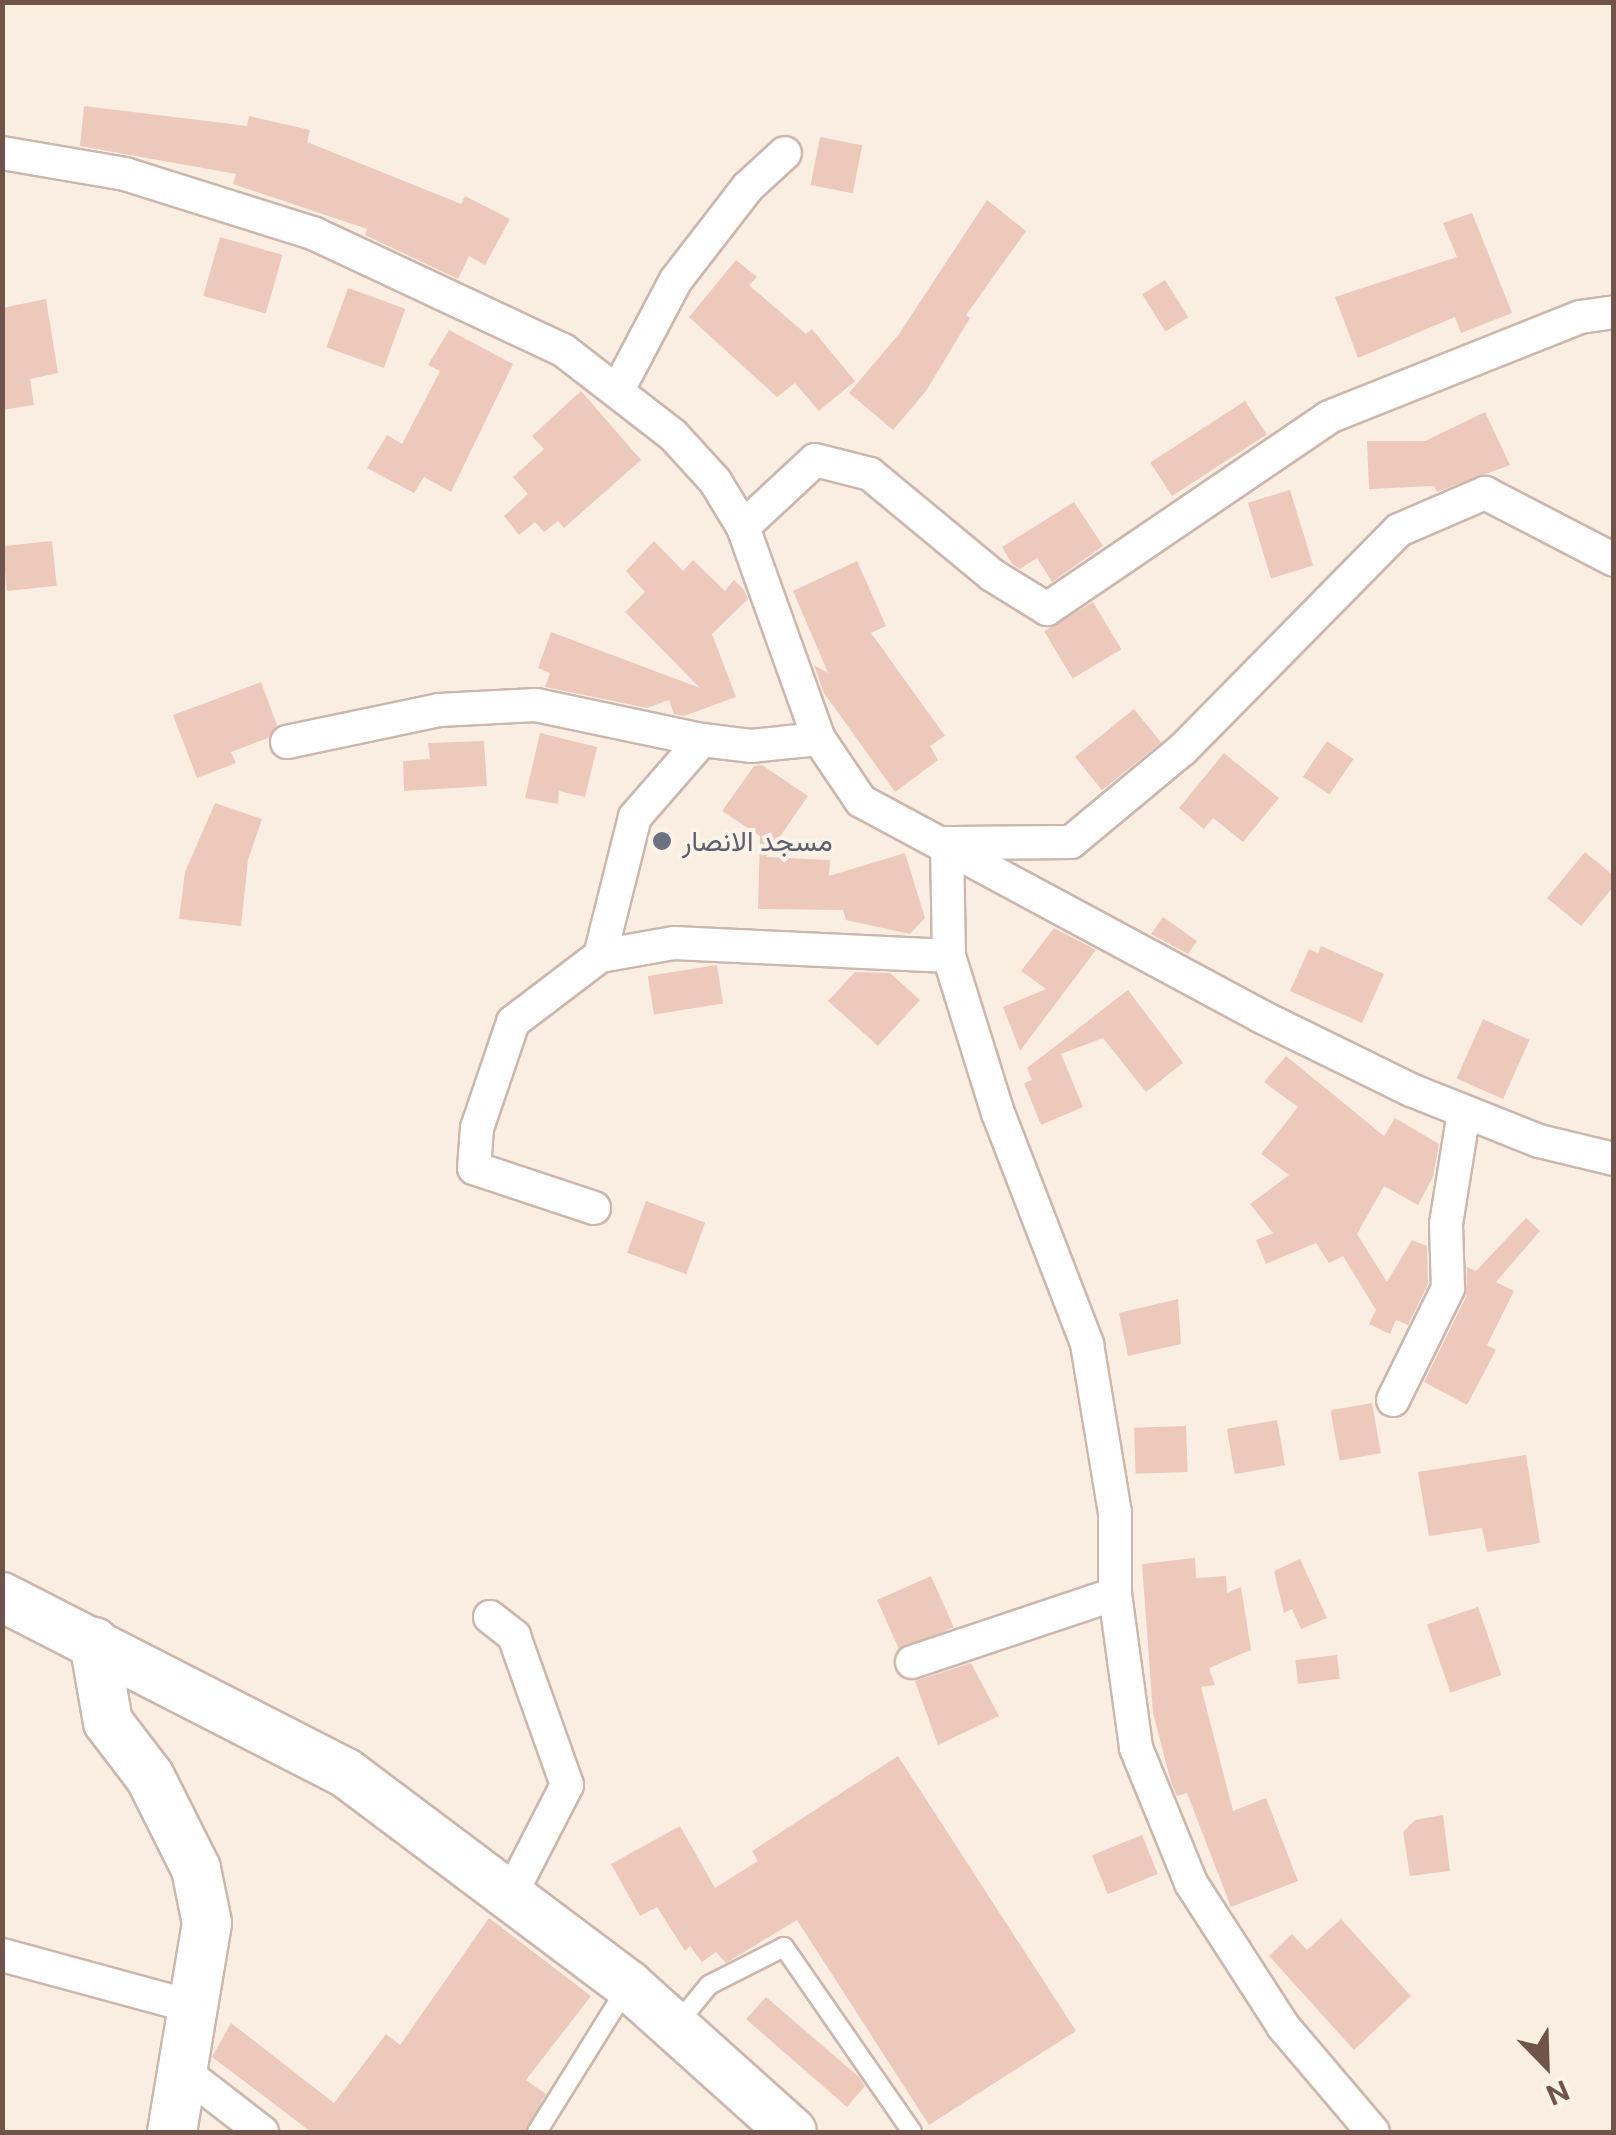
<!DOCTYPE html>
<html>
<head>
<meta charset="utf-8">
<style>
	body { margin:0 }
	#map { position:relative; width:1616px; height:2135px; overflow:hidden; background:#faeee3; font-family:"Public Sans",Vazirmatn,sans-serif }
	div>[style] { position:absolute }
	.building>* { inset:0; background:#edc9bc; transform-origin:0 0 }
	.roads { filter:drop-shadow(2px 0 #ccb7ad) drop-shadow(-2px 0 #ccb7ad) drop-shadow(0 2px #ccb7ad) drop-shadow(0 -2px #ccb7ad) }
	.lane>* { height:18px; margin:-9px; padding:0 9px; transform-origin:9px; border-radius:9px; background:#fff }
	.street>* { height:32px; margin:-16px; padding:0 16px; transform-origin:16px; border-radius:16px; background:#fff }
	.secondary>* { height:48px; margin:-24px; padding:0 24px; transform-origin:24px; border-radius:24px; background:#fff }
	.dots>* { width:28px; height:28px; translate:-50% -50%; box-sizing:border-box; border:5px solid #fdf2e8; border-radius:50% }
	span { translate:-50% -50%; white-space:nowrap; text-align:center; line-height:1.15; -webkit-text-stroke:8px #fdf2e8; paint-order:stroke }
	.worship-label { font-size:28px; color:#5b616d }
	.left { translate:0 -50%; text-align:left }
	.frame { position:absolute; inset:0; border:5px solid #70534b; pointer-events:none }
	.north { position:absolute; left:1496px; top:2015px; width:100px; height:100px; -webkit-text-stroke:8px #fdf2e8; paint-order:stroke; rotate:157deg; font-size:28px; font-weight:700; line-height:40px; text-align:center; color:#70534b }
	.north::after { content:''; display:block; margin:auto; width:35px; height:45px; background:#70534b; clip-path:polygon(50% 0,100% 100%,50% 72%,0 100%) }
</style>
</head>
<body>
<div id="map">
	<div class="building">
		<div style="clip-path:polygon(84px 106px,247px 126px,249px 116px,310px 130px,307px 142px,461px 204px,465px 196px,510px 219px,485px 265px,469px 256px,458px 279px,365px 235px,367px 229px,233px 184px,236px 174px,80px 146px)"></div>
		<div style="left:820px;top:137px;width:43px;height:49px;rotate:11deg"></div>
		<div style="clip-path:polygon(987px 200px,1026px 231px,966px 315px,970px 318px,926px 391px,893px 430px,849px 393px,899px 334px)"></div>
		<div style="clip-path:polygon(1472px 213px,1512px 313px,1461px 333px,1455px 317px,1358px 358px,1335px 297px,1457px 257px,1443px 223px)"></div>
		<div style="left:220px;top:237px;width:65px;height:61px;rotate:16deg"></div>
		<div style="clip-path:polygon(736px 260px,757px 277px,749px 285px,806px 334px,812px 329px,855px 381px,819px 411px,795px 383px,777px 397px,689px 317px)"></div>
		<div style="left:1165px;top:280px;width:44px;height:27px;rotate:58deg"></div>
		<div style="left:348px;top:288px;width:61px;height:63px;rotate:20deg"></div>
		<div style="clip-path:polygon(46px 299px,58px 373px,30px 379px,34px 405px,2px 410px,2px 308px)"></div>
		<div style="clip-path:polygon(449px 330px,513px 364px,451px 492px,424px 477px,414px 493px,367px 468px,387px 435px,402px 444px,440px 371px,428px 365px)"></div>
		<div style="clip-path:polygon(581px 391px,641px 460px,564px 528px,558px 521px,544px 532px,535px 522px,519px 535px,504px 516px,528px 494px,513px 477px,544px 449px,532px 436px)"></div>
		<div style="left:1245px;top:401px;width:40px;height:113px;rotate:57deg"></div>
		<div style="clip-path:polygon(1485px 412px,1510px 465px,1437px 492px,1434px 486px,1369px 489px,1367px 441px,1425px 441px)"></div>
		<div style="left:1290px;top:490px;width:79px;height:44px;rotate:73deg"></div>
		<div style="clip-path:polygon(1074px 502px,1103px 546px,1052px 582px,1037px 558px,1020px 569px,1012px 564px,1002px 547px)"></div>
		<div style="left:52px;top:541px;width:45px;height:50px;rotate:84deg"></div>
		<div style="clip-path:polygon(654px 541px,683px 571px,693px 560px,725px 591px,734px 580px,744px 590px,748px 599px,712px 634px,736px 697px,684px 716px,674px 714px,669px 700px,647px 708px,545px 687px,550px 673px,538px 668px,551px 632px,700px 688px,625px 612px,645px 592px,626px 571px)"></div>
		<div style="clip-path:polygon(857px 561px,886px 626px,871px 633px,945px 736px,930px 746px,938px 760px,895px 792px,824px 693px,814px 665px,828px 673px,793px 591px)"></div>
		<div style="left:1093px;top:602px;width:55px;height:57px;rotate:59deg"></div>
		<div style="clip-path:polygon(261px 682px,277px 725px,268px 738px,231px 752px,236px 763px,197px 778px,173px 715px)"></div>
		<div style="left:1134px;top:709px;width:43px;height:76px;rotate:51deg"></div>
		<div style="clip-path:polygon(540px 733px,597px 747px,585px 797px,559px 791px,558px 804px,525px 798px)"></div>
		<div style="clip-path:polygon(484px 741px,487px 786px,404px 791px,403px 761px,430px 759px,428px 743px)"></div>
		<div style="left:1327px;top:741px;width:32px;height:43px;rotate:34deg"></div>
		<div style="clip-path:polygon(1224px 753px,1279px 798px,1243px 842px,1213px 818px,1204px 829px,1179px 808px)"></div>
		<div style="clip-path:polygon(762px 765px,808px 796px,766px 857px,830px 860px,829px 876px,905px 853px,925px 918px,910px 934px,846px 920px,843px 910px,758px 909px,760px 836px,722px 811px,754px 766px)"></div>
		<div style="clip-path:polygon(215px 803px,262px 819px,248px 860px,241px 926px,179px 919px,185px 872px)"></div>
		<div style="clip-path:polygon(1585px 852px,1614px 876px,1614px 886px,1581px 926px,1547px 898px)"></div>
		<div style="clip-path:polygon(1163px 917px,1197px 941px,1188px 954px,1151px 934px)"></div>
		<div style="clip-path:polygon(1054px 928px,1096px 950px,1020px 1051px,1003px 1007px,1046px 989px,1021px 971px)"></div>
		<div style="clip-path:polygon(1321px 946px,1384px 974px,1362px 1023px,1290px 991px,1309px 949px,1318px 953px)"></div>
		<div style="left:717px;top:965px;width:39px;height:70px;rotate:81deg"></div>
		<div style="clip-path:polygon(855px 972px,890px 973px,920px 1000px,878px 1046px,828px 1001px)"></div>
		<div style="clip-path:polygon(1128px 990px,1183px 1063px,1146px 1092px,1103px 1038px,1061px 1054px,1083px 1107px,1041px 1125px,1024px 1083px,1032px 1080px,1027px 1068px)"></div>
		<div style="left:1483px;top:1019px;width:51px;height:65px;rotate:24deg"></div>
		<div style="clip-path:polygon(1286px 1056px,1384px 1136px,1395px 1118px,1439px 1144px,1433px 1177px,1418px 1205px,1384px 1186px,1357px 1234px,1387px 1282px,1412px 1240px,1427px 1246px,1428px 1284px,1408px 1325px,1396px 1320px,1390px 1334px,1369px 1324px,1376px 1310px,1343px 1256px,1329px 1263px,1316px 1243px,1266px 1264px,1256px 1240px,1273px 1233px,1250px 1204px,1289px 1175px,1261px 1154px,1298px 1107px,1264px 1082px)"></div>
		<div style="left:646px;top:1201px;width:63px;height:55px;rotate:20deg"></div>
		<div style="clip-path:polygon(1526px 1218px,1540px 1231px,1496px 1282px,1514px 1291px,1487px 1345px,1496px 1350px,1467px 1405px,1424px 1382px,1466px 1297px,1467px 1267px,1476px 1271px)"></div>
		<div style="clip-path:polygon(1178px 1299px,1181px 1344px,1128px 1356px,1119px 1313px)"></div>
		<div style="left:1372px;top:1403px;width:51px;height:42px;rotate:80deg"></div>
		<div style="left:1277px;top:1420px;width:46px;height:51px;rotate:80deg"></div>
		<div style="left:1186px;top:1426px;width:46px;height:52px;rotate:88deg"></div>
		<div style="clip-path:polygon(1526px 1455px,1540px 1543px,1487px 1552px,1482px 1528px,1429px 1536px,1418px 1472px)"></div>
		<div style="clip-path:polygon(1195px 1558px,1196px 1578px,1226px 1576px,1227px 1593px,1241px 1587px,1251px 1650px,1209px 1668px,1215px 1685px,1201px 1687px,1233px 1811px,1266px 1798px,1298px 1881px,1231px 1907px,1187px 1793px,1177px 1796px,1171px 1782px,1153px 1713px,1142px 1564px)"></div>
		<div style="clip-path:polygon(1300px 1559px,1327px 1618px,1301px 1629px,1292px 1609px,1284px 1613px,1274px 1571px)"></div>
		<div style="left:931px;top:1576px;width:56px;height:59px;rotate:66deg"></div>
		<div style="left:1478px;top:1607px;width:72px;height:54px;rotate:71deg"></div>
		<div style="left:1337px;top:1655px;width:24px;height:42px;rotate:83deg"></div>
		<div style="clip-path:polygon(971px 1663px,999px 1716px,938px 1745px,915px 1681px)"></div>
		<div style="clip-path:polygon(898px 1756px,1076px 2031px,929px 2125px,797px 1920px,726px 1963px,716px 1952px,702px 1962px,690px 1946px,685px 1951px,657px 1907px,640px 1916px,611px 1864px,680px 1826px,715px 1888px,758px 1861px,752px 1851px)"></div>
		<div style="clip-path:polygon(1443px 1815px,1450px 1871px,1410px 1876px,1403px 1832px,1415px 1820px)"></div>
		<div style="left:1142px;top:1835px;width:42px;height:54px;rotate:68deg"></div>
		<div style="clip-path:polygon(489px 1918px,591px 1996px,526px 2080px,546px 2094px,525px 2132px,311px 2132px,212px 2057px,231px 2023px,334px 2103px,386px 2034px,400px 2045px)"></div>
		<div style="clip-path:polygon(1341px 1919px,1411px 1996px,1354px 2050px,1269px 1956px,1292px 1934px,1307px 1950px)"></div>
		<div style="clip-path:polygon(766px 1997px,859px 2077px,865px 2086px,847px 2107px,746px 2019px)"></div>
	</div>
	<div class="roads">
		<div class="lane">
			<div style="left:677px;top:2024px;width:50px;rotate:-50.6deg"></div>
			<div style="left:709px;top:1985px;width:84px;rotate:-26.9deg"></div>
			<div style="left:784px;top:1947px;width:225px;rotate:55.3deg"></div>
			<div style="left:537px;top:2132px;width:172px;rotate:-58.1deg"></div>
		</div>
		<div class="street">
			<div style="left:2px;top:153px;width:125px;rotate:9.7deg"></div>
			<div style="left:125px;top:174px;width:199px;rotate:17.5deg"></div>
			<div style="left:315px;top:234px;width:274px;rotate:25.1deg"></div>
			<div style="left:563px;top:350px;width:139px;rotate:37.7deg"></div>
			<div style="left:673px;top:435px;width:62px;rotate:47.6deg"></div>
			<div style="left:715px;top:481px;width:54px;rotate:58.7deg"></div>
			<div style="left:743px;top:527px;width:225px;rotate:70.3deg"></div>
			<div style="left:819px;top:739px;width:75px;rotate:55.9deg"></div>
			<div style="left:861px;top:801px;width:455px;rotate:28.3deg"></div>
			<div style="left:1262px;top:1017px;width:166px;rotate:26.1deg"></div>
			<div style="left:1411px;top:1090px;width:138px;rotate:21.7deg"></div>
			<div style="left:1539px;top:1141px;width:77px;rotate:13.5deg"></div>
			<div style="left:619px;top:388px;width:122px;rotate:-62.2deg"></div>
			<div style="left:676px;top:280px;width:118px;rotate:-52.3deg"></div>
			<div style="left:748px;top:187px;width:50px;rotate:-42.6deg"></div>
			<div style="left:743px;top:527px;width:98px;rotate:-42.9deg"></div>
			<div style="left:815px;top:460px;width:57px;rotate:14.3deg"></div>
			<div style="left:870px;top:474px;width:158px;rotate:39.6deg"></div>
			<div style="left:992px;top:575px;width:65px;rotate:31.7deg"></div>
			<div style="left:1047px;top:609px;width:341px;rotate:-34.2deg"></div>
			<div style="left:1329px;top:417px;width:270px;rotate:-21.7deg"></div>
			<div style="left:1580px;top:317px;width:34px;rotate:-8deg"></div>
			<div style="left:287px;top:742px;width:155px;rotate:-11.9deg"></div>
			<div style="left:439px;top:710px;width:97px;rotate:-3deg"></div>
			<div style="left:536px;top:705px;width:170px;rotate:11.9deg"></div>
			<div style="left:702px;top:740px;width:49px;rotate:7deg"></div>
			<div style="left:751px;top:746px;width:68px;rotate:-5.9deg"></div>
			<div style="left:947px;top:843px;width:113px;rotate:89deg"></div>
			<div style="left:949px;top:956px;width:164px;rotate:72.7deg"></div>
			<div style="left:998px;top:1113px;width:248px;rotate:68.9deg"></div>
			<div style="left:1087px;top:1344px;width:171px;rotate:80.6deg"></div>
			<div style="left:1115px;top:1513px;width:81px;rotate:90deg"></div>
			<div style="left:1115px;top:1594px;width:155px;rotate:82.2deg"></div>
			<div style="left:1136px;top:1748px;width:146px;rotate:67.8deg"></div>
			<div style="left:1191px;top:1883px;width:170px;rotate:57.2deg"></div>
			<div style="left:1283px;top:2026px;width:139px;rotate:49.7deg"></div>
			<div style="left:952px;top:843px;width:119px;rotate:-0.5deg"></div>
			<div style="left:1071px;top:842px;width:144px;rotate:-39.7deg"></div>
			<div style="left:1182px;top:750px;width:309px;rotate:-45.4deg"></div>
			<div style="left:1399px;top:530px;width:94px;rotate:-23.3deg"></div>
			<div style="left:1485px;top:493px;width:145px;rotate:27.4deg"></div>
			<div style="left:600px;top:956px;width:75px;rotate:-10deg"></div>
			<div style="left:674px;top:943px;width:275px;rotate:2.7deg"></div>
			<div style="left:594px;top:1208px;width:126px;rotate:-161.6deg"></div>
			<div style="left:474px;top:1168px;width:40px;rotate:-85.7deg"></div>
			<div style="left:477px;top:1128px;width:112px;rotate:-71.2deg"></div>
			<div style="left:513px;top:1022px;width:109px;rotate:-37.2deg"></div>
			<div style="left:600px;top:956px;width:143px;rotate:-75.9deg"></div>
			<div style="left:635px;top:817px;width:102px;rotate:-49deg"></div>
			<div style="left:1393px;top:1400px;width:125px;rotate:-63.8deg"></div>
			<div style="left:1448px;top:1288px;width:64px;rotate:-91.8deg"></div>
			<div style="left:1446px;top:1224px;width:114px;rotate:-80.9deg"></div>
			<div style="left:490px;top:1617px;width:31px;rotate:38deg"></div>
			<div style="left:514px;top:1636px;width:158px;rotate:70.4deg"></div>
			<div style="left:567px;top:1785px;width:120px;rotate:117.2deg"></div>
			<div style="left:912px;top:1662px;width:214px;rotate:-18.5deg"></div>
			<div style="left:2px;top:1955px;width:199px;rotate:15.2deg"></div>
			<div style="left:183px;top:2071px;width:100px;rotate:37.7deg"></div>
		</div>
		<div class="secondary">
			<div style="left:2px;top:1597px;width:386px;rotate:27.1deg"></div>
			<div style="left:346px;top:1773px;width:353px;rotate:36.9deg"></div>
			<div style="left:628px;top:1985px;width:220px;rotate:41.9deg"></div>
			<div style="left:94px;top:1642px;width:81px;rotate:80.1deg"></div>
			<div style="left:108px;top:1722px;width:69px;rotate:52.6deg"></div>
			<div style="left:150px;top:1777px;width:103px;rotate:63.4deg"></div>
			<div style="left:196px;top:1869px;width:55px;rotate:78.5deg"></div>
			<div style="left:207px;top:1923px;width:212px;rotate:99.5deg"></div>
		</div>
	</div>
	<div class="dots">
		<div style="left:662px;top:841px;background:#6b7280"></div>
	</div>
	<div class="worship-label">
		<span class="left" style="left:682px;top:841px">مسجد الانصار</span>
	</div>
	<div class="frame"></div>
	<div class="north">N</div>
</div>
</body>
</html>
